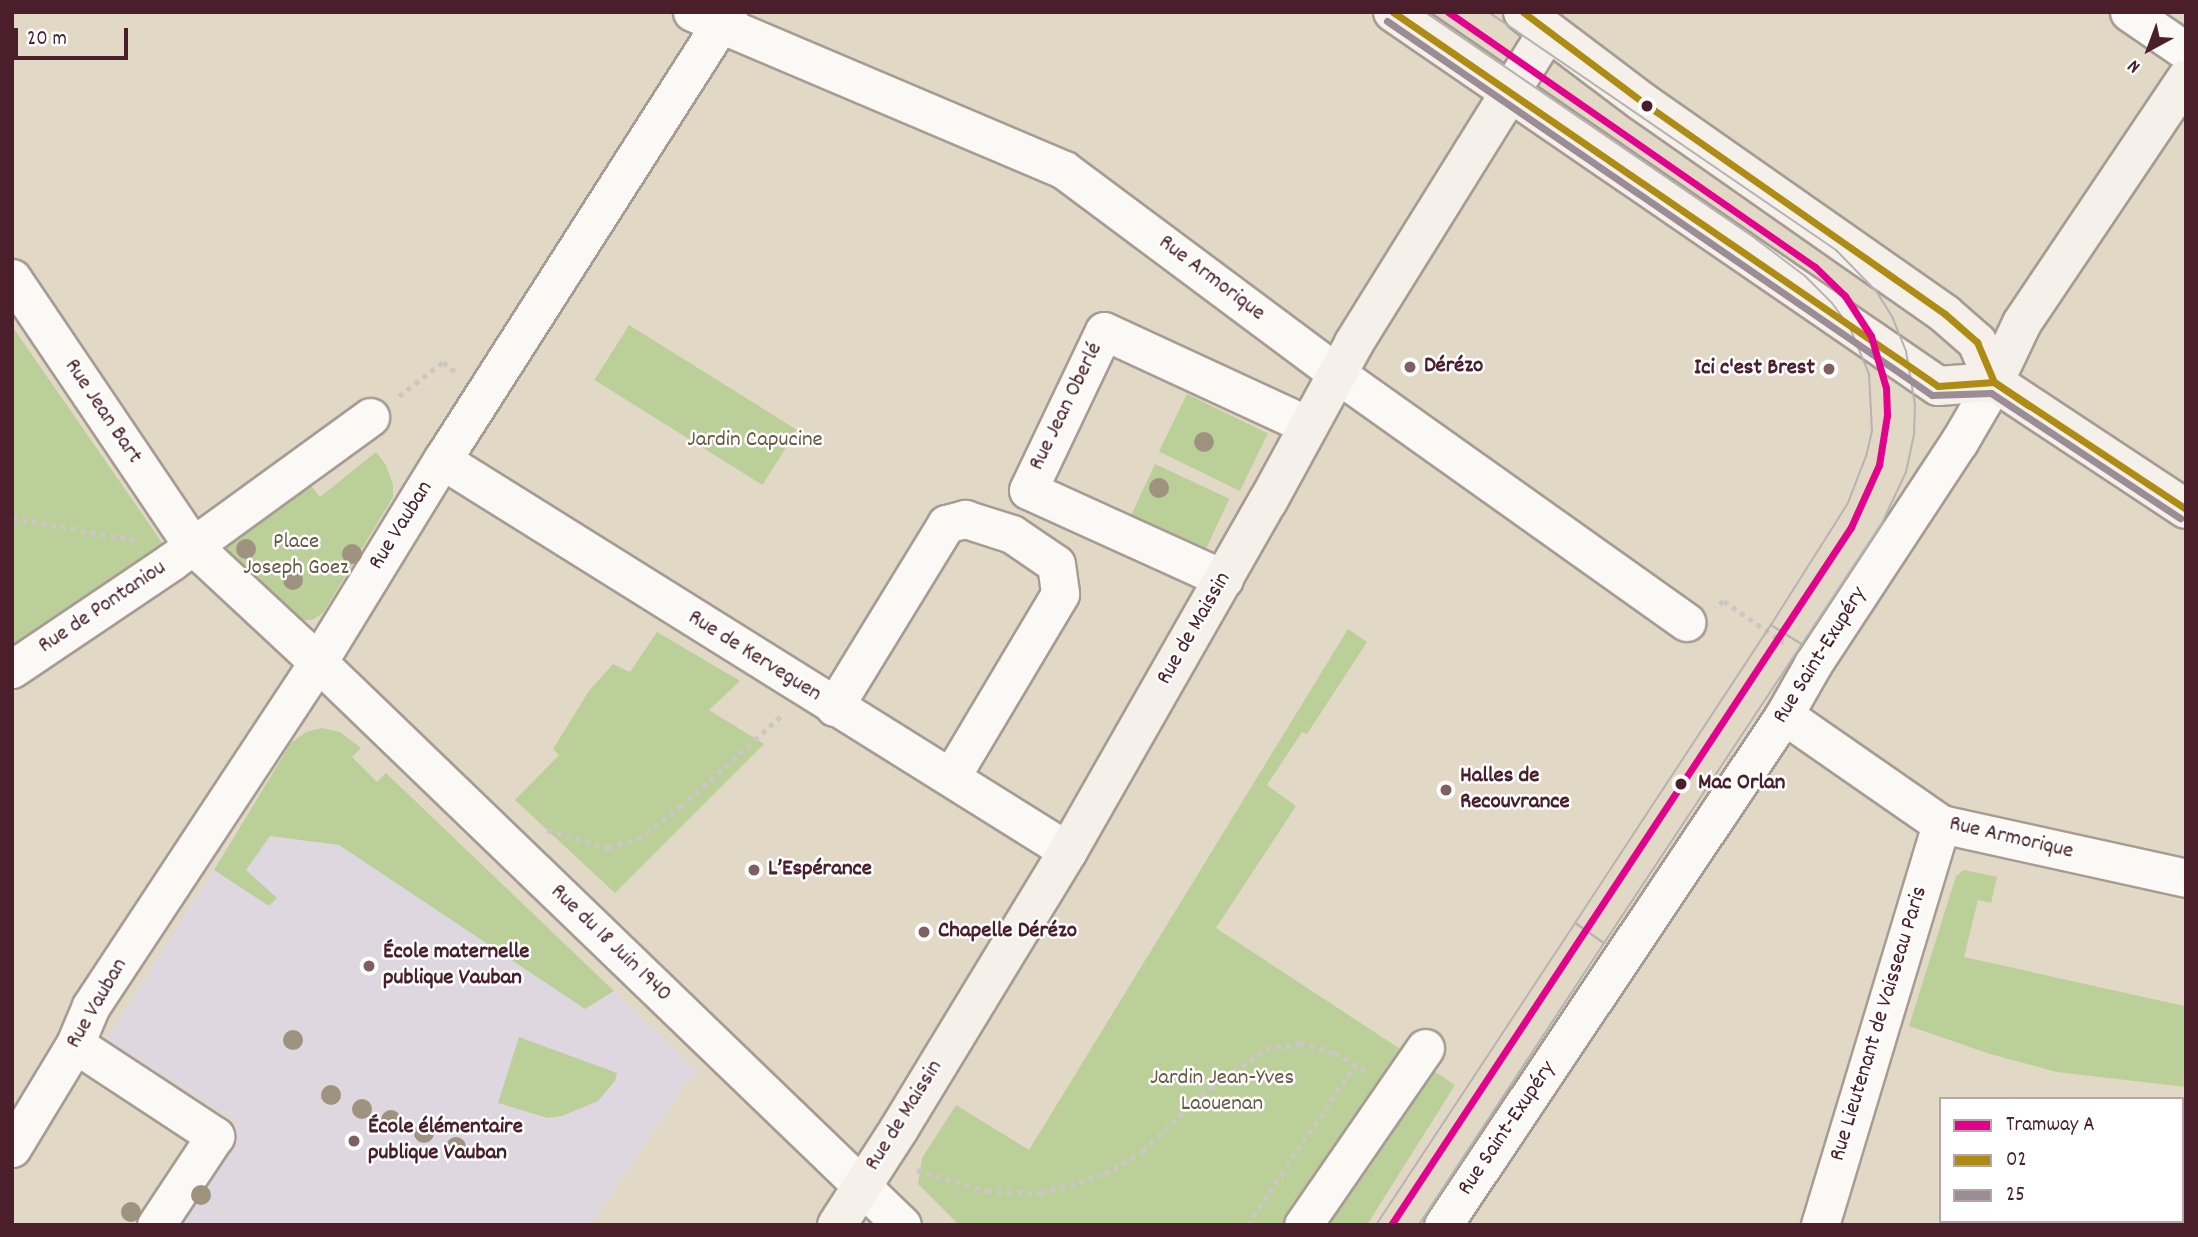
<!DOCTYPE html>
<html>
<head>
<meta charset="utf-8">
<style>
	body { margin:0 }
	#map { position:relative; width:2198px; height:1237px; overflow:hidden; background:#e1d9c6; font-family:Dekko,sans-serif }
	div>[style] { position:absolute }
	.built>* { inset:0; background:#ded7e0 }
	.green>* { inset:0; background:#bbcf98; transform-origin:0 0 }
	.path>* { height:4.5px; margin-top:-2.25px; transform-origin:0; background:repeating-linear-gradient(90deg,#ccc7c3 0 5px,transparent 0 10px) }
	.roads { filter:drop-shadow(2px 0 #a79c93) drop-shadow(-2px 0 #a79c93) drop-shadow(0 2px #a79c93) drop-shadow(0 -2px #a79c93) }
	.street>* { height:37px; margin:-18.5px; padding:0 18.5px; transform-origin:18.5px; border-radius:18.5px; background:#faf9f6 }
	.secondary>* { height:38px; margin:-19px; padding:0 19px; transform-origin:19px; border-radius:19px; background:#f5f0e9 }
	.tram>* { height:2px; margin:-1px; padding:0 1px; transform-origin:1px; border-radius:1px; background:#b8b2b1 }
	.bus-1>* { height:7px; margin:-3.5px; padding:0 3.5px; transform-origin:3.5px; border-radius:3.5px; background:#ae8b13 }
	.bus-2>* { height:7px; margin:-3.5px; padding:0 3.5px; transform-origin:3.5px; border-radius:3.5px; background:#9b8d95 }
	.tram-1>* { height:7px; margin:-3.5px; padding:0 3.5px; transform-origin:3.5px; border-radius:3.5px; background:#e3028c }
	.trees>* { width:20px; height:20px; margin:-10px; border-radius:50%; background:#9e937e }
	.dots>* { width:19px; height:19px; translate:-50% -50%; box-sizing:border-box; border:4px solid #fff; border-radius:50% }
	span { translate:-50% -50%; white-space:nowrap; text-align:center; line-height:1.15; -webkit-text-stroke:5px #fff; paint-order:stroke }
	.street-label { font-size:23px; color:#4a1f2b }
	.poi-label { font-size:23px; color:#4a1f2b; font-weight:700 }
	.left { translate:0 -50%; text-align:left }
	.right { translate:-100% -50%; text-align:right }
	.park-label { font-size:23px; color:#675944 }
	.stop-label { font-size:23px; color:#4a1f2b; font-weight:700 }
	.frame { position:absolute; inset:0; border:14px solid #4a1f2b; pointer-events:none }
	.legend { position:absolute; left:1939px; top:1097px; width:245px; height:126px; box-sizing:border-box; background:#fff; border:2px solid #b7a5aa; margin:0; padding:9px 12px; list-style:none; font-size:21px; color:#4a1f2b }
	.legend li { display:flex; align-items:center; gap:14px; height:35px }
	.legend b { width:35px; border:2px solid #b7a5aa }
	.north { position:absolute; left:2114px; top:14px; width:70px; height:70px; -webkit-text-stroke:5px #fff; paint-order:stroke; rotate:221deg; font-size:19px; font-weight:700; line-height:28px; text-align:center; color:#4a1f2b }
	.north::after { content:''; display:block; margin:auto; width:24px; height:32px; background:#4a1f2b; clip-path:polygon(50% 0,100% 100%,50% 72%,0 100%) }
	.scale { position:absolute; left:14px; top:28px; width:114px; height:32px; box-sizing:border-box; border:4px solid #4a1f2b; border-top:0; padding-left:9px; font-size:21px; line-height:24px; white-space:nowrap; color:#4a1f2b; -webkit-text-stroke:5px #fff; paint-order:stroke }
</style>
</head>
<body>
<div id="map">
	<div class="built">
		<div style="clip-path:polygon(322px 728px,340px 732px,361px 748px,352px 757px,377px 782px,386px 773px,698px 1072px,687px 1082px,590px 1225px,170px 1225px,239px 1124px,107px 1039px,257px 800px,306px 732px)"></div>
	</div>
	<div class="green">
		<div style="left:629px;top:325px;width:198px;height:65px;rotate:32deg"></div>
		<div style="clip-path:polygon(12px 326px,163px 544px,12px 646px)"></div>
		<div style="left:1187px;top:394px;width:90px;height:64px;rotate:26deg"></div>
		<div style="clip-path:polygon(376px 452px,386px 465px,393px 485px,393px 497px,323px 613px,312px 620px,298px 620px,217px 546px,307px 481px,320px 497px)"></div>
		<div style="left:1155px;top:464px;width:82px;height:66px;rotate:25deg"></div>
		<div style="clip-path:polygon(1348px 629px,1367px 642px,1307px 734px,1302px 732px,1267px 785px,1296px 806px,1216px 928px,1455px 1085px,1367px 1225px,959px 1225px,918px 1184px,922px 1158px,956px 1105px,1029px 1150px)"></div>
		<div style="clip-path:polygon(657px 632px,740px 681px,709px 710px,764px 744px,615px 893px,515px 800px,559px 755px,553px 749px,589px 691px,613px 664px,630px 672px)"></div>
		<div style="clip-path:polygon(322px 728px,340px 732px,361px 748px,352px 757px,377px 782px,386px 773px,614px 991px,585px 1009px,339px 845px,270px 836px,246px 870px,277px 898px,269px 906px,214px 870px,291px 743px,306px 732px)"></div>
		<div style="clip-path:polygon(1964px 870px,1997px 877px,1991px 903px,1978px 900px,1964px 957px,2184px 1006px,2186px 1002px,2186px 1087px,2057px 1072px,1990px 1054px,1909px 1026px,1956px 876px)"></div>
		<div style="clip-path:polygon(519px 1037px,617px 1073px,615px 1081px,598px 1101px,562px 1116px,548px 1118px,498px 1103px)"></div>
	</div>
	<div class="path">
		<div style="left:399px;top:396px;width:56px;rotate:-37.7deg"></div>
		<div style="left:443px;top:362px;width:16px;rotate:38deg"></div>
		<div style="left:12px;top:518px;width:125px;rotate:10.1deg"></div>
		<div style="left:1719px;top:604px;width:6px;rotate:-31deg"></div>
		<div style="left:1724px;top:601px;width:73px;rotate:35deg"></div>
		<div style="left:547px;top:830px;width:64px;rotate:16.4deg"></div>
		<div style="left:608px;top:848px;width:31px;rotate:-17deg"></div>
		<div style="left:638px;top:839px;width:53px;rotate:-37.3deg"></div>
		<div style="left:680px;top:807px;width:136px;rotate:-42deg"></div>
		<div style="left:917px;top:1170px;width:73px;rotate:16.7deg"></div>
		<div style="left:987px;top:1191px;width:54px;rotate:2.1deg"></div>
		<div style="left:1041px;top:1193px;width:67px;rotate:-16.5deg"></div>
		<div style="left:1105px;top:1174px;width:44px;rotate:-31.2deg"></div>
		<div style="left:1143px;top:1151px;width:81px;rotate:-44deg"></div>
		<div style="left:1201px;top:1095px;width:80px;rotate:-35.3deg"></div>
		<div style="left:1266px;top:1049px;width:35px;rotate:-10deg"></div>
		<div style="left:1300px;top:1043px;width:36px;rotate:16deg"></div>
		<div style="left:1335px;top:1053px;width:36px;rotate:30deg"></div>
		<div style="left:1247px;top:1225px;width:193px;rotate:-56deg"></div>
	</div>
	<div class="roads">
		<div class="street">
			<div style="left:692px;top:12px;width:404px;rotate:23deg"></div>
			<div style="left:1064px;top:170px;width:339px;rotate:36.7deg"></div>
			<div style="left:1336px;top:373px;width:430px;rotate:35.4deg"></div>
			<div style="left:2129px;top:12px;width:69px;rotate:34.4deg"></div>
			<div style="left:12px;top:278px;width:322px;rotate:56deg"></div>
			<div style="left:192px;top:545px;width:172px;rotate:42.9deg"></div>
			<div style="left:318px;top:662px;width:811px;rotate:43.95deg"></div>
			<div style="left:442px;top:460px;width:738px;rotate:31.99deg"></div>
			<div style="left:1224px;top:579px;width:215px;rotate:-155.6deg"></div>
			<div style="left:1028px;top:490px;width:176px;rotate:-64.5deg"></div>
			<div style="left:1104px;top:331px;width:224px;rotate:24.8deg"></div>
			<div style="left:12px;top:669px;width:193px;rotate:-34deg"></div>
			<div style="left:172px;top:561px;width:245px;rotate:-36deg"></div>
			<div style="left:834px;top:707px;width:215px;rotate:-58.5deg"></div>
			<div style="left:946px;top:524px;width:20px;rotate:-15deg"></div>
			<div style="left:965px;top:519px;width:49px;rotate:17.7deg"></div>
			<div style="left:1012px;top:534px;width:53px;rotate:34.3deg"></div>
			<div style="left:1056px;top:564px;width:30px;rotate:82deg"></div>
			<div style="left:1060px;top:594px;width:213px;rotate:120.8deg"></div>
			<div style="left:1784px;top:715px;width:191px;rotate:34.8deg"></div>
			<div style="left:1941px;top:824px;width:251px;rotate:12.4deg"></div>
			<div style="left:75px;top:1044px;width:168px;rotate:33.3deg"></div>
			<div style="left:215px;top:1136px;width:107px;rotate:123.5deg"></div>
			<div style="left:12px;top:1148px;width:122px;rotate:-58.8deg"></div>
			<div style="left:75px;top:1044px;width:41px;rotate:-67.2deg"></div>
			<div style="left:91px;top:1006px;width:412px;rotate:-56.6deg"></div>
			<div style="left:318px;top:662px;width:237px;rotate:-58.5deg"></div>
			<div style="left:442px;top:460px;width:532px;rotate:-57.45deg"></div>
			<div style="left:1303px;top:1225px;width:215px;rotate:-55.4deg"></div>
			<div style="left:1443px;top:1225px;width:613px;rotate:-56.23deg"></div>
			<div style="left:1784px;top:715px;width:59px;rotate:-60.4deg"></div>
			<div style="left:1813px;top:664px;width:266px;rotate:-56.7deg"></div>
			<div style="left:1959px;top:442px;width:69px;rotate:-59.7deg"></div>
			<div style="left:1820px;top:1225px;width:419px;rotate:-73.2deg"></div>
		</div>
		<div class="secondary">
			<div style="left:1393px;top:12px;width:661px;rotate:34.46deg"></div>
			<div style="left:1938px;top:386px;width:56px;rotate:-4.1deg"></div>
			<div style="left:1523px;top:12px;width:148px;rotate:37deg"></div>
			<div style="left:1641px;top:101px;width:371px;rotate:35deg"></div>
			<div style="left:1945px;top:314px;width:43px;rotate:41.2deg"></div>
			<div style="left:1977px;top:342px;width:43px;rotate:67deg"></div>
			<div style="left:1994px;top:382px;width:230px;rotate:33.5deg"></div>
			<div style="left:1994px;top:382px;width:65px;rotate:-64.6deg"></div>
			<div style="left:2022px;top:323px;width:294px;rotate:-56.1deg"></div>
			<div style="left:837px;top:1225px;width:114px;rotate:-57.1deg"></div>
			<div style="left:899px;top:1129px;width:325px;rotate:-58.7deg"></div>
			<div style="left:1068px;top:851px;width:403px;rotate:-60.3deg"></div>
			<div style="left:1268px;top:501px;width:180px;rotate:-61.4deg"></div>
			<div style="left:1354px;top:343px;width:367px;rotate:-58.1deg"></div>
		</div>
	</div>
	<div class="tram">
		<div style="left:1425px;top:12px;width:401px;rotate:34.4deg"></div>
		<div style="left:1756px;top:239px;width:61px;rotate:37.1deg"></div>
		<div style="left:1805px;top:276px;width:38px;rotate:45deg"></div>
		<div style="left:1832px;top:303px;width:31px;rotate:54deg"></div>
		<div style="left:1850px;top:328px;width:50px;rotate:67.6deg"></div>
		<div style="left:1869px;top:374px;width:57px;rotate:87deg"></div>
		<div style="left:1872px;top:431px;width:26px;rotate:103deg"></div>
		<div style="left:1866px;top:456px;width:50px;rotate:111deg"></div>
		<div style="left:1848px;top:503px;width:144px;rotate:122.3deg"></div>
		<div style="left:1771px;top:625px;width:36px;rotate:32deg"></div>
		<div style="left:1802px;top:644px;width:145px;rotate:-56.5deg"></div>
		<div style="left:1882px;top:523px;width:56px;rotate:-64.8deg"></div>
		<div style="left:1906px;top:472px;width:40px;rotate:-78deg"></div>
		<div style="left:1914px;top:433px;width:28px;rotate:-88deg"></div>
		<div style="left:1915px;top:405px;width:55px;rotate:-99.5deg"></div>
		<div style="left:1906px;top:351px;width:35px;rotate:-112deg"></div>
		<div style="left:1893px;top:318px;width:32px;rotate:-122deg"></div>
		<div style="left:1876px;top:291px;width:57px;rotate:-134.3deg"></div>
		<div style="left:1836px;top:250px;width:421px;rotate:-145.6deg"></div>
		<div style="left:1771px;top:625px;width:36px;rotate:32deg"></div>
		<div style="left:1802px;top:644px;width:359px;rotate:123.5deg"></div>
		<div style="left:1604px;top:943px;width:35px;rotate:-145deg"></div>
		<div style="left:1575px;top:923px;width:357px;rotate:-56.7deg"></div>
		<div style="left:1376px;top:1225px;width:362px;rotate:-56.6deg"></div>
		<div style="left:1575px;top:923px;width:35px;rotate:35deg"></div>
		<div style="left:1604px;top:943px;width:337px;rotate:123.3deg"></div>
	</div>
	<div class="bus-1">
		<div style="left:1393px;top:12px;width:661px;rotate:34.46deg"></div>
		<div style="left:1938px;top:386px;width:56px;rotate:-4.1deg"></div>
		<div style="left:1994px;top:382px;width:230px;rotate:33.5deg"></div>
		<div style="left:1523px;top:12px;width:148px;rotate:37deg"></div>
		<div style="left:1641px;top:101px;width:371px;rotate:35deg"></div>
		<div style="left:1945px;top:314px;width:43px;rotate:41.2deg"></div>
		<div style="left:1977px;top:342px;width:43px;rotate:67deg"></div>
		<div style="left:1994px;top:382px;width:42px;rotate:34.4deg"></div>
	</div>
	<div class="bus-2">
		<div style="left:1387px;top:21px;width:661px;rotate:34.46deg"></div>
		<div style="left:1932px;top:395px;width:59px;rotate:-1.9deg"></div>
		<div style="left:1991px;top:393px;width:227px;rotate:33.5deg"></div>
	</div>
	<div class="tram-1">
		<div style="left:1391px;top:1225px;width:836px;rotate:-56.61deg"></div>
		<div style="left:1851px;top:527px;width:68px;rotate:-65.7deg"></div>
		<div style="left:1879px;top:465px;width:51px;rotate:-80.9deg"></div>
		<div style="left:1887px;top:415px;width:27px;rotate:-92deg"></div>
		<div style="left:1886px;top:388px;width:54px;rotate:-106.1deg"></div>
		<div style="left:1871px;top:336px;width:48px;rotate:-123deg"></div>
		<div style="left:1845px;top:296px;width:42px;rotate:-136deg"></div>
		<div style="left:1815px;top:267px;width:447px;rotate:-145.2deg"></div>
	</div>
	<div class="trees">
		<div style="left:1204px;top:442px"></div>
		<div style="left:1159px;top:488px"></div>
		<div style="left:246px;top:549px"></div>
		<div style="left:352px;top:554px"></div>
		<div style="left:293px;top:580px"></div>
		<div style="left:293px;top:1040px"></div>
		<div style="left:331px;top:1095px"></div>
		<div style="left:362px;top:1109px"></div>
		<div style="left:391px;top:1120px"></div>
		<div style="left:424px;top:1133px"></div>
		<div style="left:456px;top:1147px"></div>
		<div style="left:201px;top:1195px"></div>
		<div style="left:131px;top:1212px"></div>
	</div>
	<div class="dots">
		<div style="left:1647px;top:106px;background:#4a1f2b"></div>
		<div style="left:1410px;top:367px;background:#7f6061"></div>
		<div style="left:1829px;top:369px;background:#7f6061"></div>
		<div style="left:1681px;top:784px;background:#4a1f2b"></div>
		<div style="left:1446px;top:790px;background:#7f6061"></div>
		<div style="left:754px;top:870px;background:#7f6061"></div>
		<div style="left:924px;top:932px;background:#7f6061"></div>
		<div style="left:369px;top:966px;background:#7f6061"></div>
		<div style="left:354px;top:1141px;background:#7f6061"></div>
	</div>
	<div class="street-label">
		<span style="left:1211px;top:279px;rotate:37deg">Rue Armorique</span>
		<span style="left:1067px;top:407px;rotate:-64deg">Rue Jean Oberlé</span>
		<span style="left:102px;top:412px;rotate:56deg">Rue Jean Bart</span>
		<span style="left:402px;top:526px;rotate:-58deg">Rue Vauban</span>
		<span style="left:103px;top:608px;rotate:-34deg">Rue de Pontaniou</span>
		<span style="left:1195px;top:629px;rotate:-60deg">Rue de Maissin</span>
		<span style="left:1821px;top:656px;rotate:-58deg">Rue Saint-Exupéry</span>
		<span style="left:754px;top:657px;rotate:32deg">Rue de Kerveguen</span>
		<span style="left:2011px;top:839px;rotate:13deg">Rue Armorique</span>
		<span style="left:610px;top:944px;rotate:44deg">Rue du 18 Juin 1940</span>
		<span style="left:98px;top:1004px;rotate:-60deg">Rue Vauban</span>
		<span style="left:1880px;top:1024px;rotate:-73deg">Rue Lieutenant de Vaisseau Paris</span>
		<span style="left:905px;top:1116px;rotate:-58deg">Rue de Maissin</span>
		<span style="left:1508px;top:1129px;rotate:-56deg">Rue Saint-Exupéry</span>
	</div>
	<div class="poi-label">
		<span class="left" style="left:1424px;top:367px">Dérézo</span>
		<span class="right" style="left:1815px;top:369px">Ici c'est Brest</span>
		<span class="left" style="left:1460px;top:790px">Halles de<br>Recouvrance</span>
		<span class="left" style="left:768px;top:870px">L’Espérance</span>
		<span class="left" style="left:938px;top:932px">Chapelle Dérézo</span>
		<span class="left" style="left:383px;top:966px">École maternelle<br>publique Vauban</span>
		<span class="left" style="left:368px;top:1141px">École élémentaire<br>publique Vauban</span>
	</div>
	<div class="park-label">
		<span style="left:755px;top:441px">Jardin Capucine</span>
		<span style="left:296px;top:556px">Place<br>Joseph Goez</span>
		<span style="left:1222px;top:1092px">Jardin Jean-Yves<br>Laouenan</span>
	</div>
	<div class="stop-label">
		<span class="left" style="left:1698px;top:784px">Mac Orlan</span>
	</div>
	<div class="frame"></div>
	<ul class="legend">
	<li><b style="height:9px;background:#e3028c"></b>Tramway A</li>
	<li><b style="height:9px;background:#ae8b13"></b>02</li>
	<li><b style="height:9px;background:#9b8d95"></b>25</li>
	</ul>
	<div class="north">N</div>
	<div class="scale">20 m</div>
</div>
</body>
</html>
